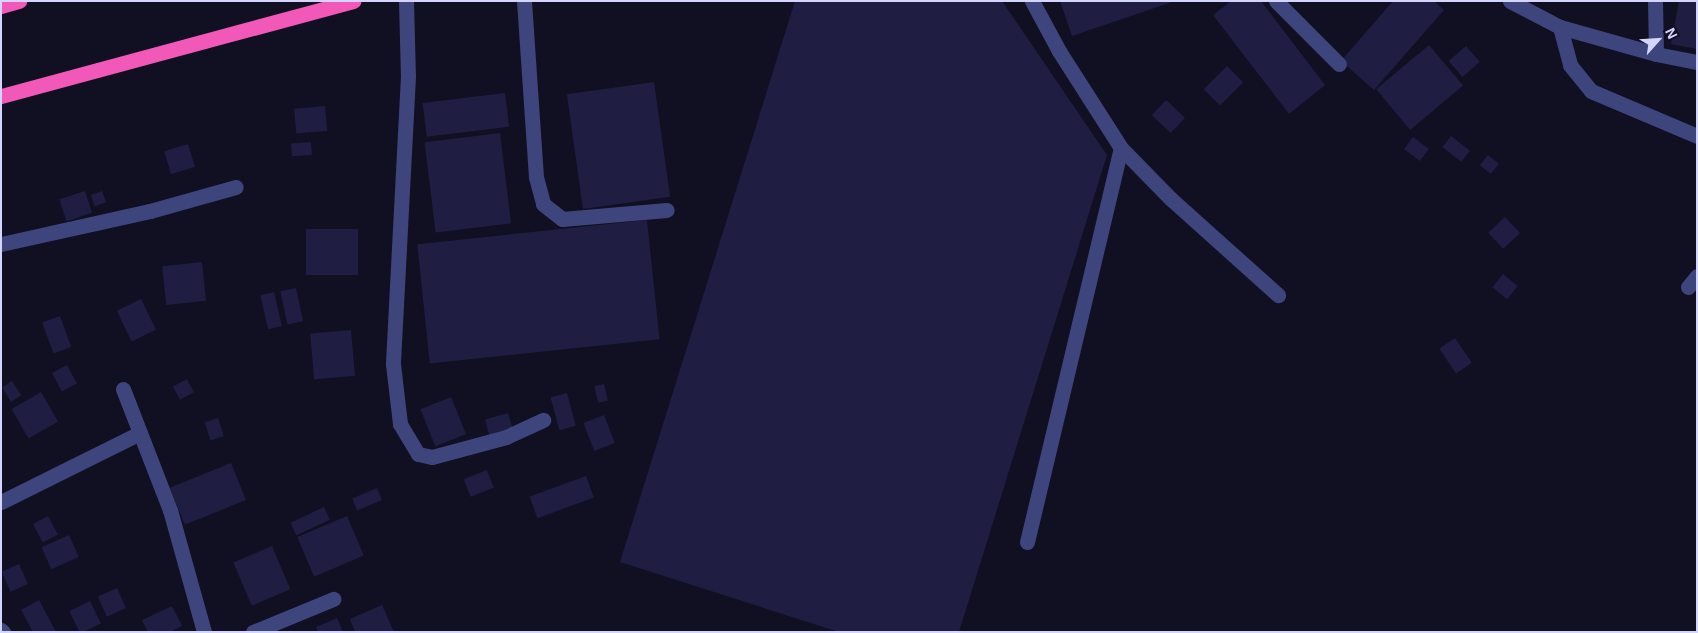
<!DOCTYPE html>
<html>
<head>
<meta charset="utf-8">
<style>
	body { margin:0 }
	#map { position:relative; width:1698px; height:633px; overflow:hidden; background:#101022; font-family:Arial,sans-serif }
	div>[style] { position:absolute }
	.building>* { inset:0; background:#1f1d41; transform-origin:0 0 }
	.minor>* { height:15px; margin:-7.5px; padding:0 7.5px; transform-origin:7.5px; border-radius:7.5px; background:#3e457d }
	.highway>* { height:15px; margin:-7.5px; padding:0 7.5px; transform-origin:7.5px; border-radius:7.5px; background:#f258b8 }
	span { translate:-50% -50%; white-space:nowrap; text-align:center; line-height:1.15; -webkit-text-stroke:4.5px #101022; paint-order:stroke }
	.frame { position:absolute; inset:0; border:2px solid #d4d5fc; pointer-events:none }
	.north { position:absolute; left:1633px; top:15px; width:50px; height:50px; -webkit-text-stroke:4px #101022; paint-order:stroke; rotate:64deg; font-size:14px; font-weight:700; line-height:20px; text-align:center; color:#d4d5fc }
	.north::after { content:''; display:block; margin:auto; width:18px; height:22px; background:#d4d5fc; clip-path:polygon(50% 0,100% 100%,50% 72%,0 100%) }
</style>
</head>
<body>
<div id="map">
	<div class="building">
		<div style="clip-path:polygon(795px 1px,1002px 1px,1107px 155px,959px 632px,839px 632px,620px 562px)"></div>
		<div style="clip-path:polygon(1060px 1px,1172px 1px,1172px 2px,1072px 36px)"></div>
		<div style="clip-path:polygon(1231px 1px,1261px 1px,1325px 85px,1289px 114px,1213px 15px)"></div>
		<div style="clip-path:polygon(1393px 1px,1434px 1px,1444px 10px,1374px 90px,1341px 61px)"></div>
		<div style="clip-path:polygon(1679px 1px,1697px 1px,1697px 49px,1671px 44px)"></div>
		<div style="left:1429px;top:45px;width:53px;height:69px;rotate:50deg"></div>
		<div style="left:1466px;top:46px;width:21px;height:23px;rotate:49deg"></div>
		<div style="left:1227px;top:66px;width:23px;height:33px;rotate:45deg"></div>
		<div style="left:654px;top:82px;width:116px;height:88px;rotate:82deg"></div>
		<div style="left:505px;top:93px;width:34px;height:83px;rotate:83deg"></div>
		<div style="left:1166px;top:100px;width:26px;height:21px;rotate:43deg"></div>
		<div style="left:325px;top:106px;width:25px;height:31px;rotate:85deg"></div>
		<div style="left:500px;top:133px;width:91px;height:76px;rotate:83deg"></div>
		<div style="left:1451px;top:136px;width:24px;height:14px;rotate:38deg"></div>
		<div style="left:1413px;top:137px;width:20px;height:15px;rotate:37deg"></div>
		<div style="left:311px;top:142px;width:13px;height:20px;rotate:86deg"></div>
		<div style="left:188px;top:144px;width:24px;height:25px;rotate:73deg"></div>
		<div style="left:1488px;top:155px;width:14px;height:13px;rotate:39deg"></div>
		<div style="left:85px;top:191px;width:23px;height:27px;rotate:72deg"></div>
		<div style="left:102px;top:191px;width:12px;height:12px;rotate:70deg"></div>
		<div style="left:1505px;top:217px;width:22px;height:23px;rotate:47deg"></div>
		<div style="left:647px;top:220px;width:120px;height:231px;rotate:84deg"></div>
		<div style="left:306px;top:229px;width:52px;height:46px"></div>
		<div style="left:202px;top:262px;width:39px;height:40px;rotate:84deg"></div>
		<div style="left:1503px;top:274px;width:19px;height:17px;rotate:39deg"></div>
		<div style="left:296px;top:288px;width:34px;height:16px;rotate:78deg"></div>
		<div style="left:274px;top:292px;width:35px;height:14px;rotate:77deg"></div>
		<div style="left:141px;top:299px;width:34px;height:27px;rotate:64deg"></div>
		<div style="left:60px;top:316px;width:33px;height:19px;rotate:70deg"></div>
		<div style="left:351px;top:330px;width:46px;height:41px;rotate:85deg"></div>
		<div style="left:1455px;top:338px;width:30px;height:19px;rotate:56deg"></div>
		<div style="left:67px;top:365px;width:21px;height:17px;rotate:62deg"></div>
		<div style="left:187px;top:379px;width:15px;height:16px;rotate:62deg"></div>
		<div style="left:12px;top:381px;width:17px;height:12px;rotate:57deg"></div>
		<div style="left:604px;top:384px;width:17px;height:10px;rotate:77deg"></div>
		<div style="left:41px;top:392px;width:34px;height:34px;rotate:60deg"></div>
		<div style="left:567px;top:393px;width:34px;height:17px;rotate:75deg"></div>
		<div style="left:451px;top:397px;width:40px;height:33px;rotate:68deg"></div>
		<div style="left:508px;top:413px;width:19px;height:24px;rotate:74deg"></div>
		<div style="left:604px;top:415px;width:30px;height:22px;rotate:69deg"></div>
		<div style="left:218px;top:418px;width:19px;height:14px;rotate:72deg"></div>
		<div style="left:231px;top:463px;width:40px;height:66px;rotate:68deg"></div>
		<div style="left:487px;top:470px;width:19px;height:25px;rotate:69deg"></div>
		<div style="left:586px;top:476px;width:23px;height:60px;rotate:70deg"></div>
		<div style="left:377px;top:488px;width:13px;height:27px;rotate:67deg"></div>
		<div style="left:324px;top:507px;width:14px;height:37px;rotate:65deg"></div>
		<div style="left:48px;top:516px;width:21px;height:17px;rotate:62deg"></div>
		<div style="left:347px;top:516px;width:43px;height:54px;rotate:67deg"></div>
		<div style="left:69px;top:535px;width:24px;height:30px;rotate:66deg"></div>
		<div style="left:272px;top:546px;width:47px;height:42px;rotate:67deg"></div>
		<div style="left:19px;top:564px;width:22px;height:19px;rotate:66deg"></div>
		<div style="left:117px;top:588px;width:22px;height:21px;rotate:66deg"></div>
		<div style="clip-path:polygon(39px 600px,56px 632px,33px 632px,21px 610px)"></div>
		<div style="left:90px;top:601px;width:25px;height:23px;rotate:64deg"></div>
		<div style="clip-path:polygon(382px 605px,394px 632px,355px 632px,350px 619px)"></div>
		<div style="clip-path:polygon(172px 606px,182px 626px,170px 632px,148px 632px,142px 620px)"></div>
		<div style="clip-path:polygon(337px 618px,343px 632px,318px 632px,316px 627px)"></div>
	</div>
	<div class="minor">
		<div style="left:406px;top:1px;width:75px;rotate:88.5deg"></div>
		<div style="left:408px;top:76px;width:288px;rotate:93deg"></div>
		<div style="left:393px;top:364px;width:60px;rotate:83.3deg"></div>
		<div style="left:400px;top:424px;width:35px;rotate:59deg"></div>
		<div style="left:418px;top:454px;width:14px;rotate:12deg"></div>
		<div style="left:432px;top:457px;width:77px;rotate:-15.1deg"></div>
		<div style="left:506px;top:437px;width:41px;rotate:-24.7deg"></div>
		<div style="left:524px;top:1px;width:176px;rotate:86.1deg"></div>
		<div style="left:536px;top:177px;width:28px;rotate:75deg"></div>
		<div style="left:543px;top:204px;width:24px;rotate:38deg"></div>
		<div style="left:562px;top:219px;width:105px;rotate:-4.9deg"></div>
		<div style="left:1032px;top:1px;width:57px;rotate:61.6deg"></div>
		<div style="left:1059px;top:51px;width:115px;rotate:57.4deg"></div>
		<div style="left:1121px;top:148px;width:71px;rotate:45.6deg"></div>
		<div style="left:1171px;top:199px;width:144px;rotate:41.9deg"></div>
		<div style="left:1276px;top:1px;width:89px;rotate:45deg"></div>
		<div style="left:1510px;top:1px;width:56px;rotate:27.5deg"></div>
		<div style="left:1560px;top:27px;width:100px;rotate:15.7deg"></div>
		<div style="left:1656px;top:54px;width:42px;rotate:11deg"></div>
		<div style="left:1655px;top:1px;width:53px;rotate:88.9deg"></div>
		<div style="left:1560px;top:27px;width:39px;rotate:75deg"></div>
		<div style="left:1570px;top:65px;width:33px;rotate:51deg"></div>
		<div style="left:1591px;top:91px;width:115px;rotate:23deg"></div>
		<div style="left:1px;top:244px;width:153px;rotate:-12.5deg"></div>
		<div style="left:150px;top:211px;width:89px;rotate:-15.6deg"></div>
		<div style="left:1688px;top:287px;width:14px;rotate:-51deg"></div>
		<div style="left:123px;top:389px;width:130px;rotate:68.8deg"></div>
		<div style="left:170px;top:510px;width:127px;rotate:74.4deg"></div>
		<div style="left:1px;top:502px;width:155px;rotate:-26.4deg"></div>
		<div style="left:1027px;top:542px;width:405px;rotate:-76.6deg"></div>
		<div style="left:1px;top:630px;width:3px;rotate:45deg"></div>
		<div style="left:253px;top:632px;width:87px;rotate:-22.4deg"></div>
	</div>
	<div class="highway">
		<div style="left:1px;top:6px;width:19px;rotate:-16deg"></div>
		<div style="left:1px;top:96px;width:365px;rotate:-15.1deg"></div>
	</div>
	<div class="frame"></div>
	<div class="north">N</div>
</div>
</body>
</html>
